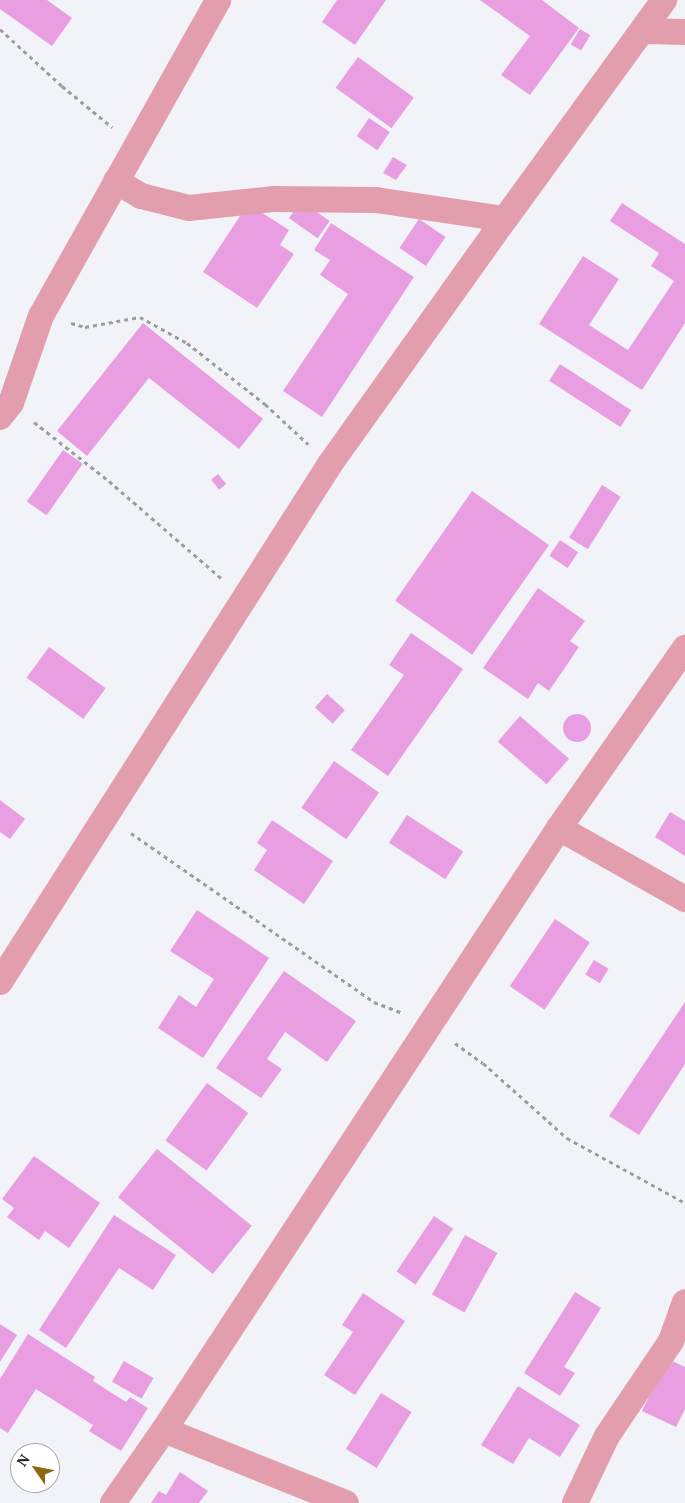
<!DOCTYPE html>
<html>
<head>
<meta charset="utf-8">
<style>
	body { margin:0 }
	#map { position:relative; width:685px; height:1503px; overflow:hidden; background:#f1f3f8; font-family:"PT Serif",serif }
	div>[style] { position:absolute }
	.building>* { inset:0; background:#e99ee2; transform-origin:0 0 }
	.round { border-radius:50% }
	.path>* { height:3px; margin-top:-1.5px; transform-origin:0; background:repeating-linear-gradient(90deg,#9c9da1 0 4px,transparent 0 8px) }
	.street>* { height:26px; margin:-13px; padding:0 13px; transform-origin:13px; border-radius:13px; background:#e29ead }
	span { translate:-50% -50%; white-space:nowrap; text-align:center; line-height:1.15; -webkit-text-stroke:5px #fff; paint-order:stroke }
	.north { position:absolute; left:10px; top:1443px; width:50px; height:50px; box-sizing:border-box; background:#fff; border:1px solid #a7a8a9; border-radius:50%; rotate:303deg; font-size:14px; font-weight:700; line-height:20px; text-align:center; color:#242527 }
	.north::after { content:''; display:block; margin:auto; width:18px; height:22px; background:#8f670d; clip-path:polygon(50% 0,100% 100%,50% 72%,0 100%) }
</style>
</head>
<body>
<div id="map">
	<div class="building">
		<div style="clip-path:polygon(0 0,47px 0,72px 18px,52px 46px,0 9px)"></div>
		<div style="clip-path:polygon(337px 0,386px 0,355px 45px,322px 22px)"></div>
		<div style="clip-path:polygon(480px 0,542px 0,579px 28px,530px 95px,501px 75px,530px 36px)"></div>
		<div style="left:580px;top:29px;width:12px;height:18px;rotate:31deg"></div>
		<div style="left:358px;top:57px;width:69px;height:38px;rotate:36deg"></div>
		<div style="left:369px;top:118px;width:25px;height:22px;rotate:34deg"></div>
		<div style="clip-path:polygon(393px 157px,407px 165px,396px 180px,383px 173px)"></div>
		<div style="left:301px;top:201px;width:35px;height:21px;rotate:35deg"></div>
		<div style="clip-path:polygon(622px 203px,685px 244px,685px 323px,642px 390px,539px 324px,583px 256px,619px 279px,589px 325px,628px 350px,674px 281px,651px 266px,659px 253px,610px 221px)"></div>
		<div style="clip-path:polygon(248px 204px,289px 230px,280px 245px,294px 254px,257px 308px,203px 272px)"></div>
		<div style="left:419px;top:219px;width:32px;height:35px;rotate:34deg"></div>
		<div style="clip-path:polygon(331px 223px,414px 277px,322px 417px,283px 391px,348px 294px,320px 275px,330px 260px,314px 250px)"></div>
		<div style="clip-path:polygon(143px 323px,263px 419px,239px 449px,149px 378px,87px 456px,57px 431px)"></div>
		<div style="left:560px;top:364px;width:85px;height:20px;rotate:33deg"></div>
		<div style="left:63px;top:450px;width:24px;height:63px;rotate:35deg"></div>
		<div style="left:218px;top:474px;width:13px;height:9px;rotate:51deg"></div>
		<div style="left:602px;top:485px;width:22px;height:62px;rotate:32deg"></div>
		<div style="left:472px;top:491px;width:94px;height:134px;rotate:35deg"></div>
		<div style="left:560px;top:540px;width:22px;height:19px;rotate:34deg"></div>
		<div style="clip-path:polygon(538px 588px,585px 621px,570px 641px,579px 647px,549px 691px,538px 683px,528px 699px,483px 668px)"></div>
		<div style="clip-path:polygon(411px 633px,463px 669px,388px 776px,351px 750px,404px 675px,389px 665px)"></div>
		<div style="left:49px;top:647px;width:70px;height:38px;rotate:36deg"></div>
		<div style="left:327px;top:694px;width:24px;height:18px;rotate:42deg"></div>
		<div class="round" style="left:563px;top:714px;width:28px;height:28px"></div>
		<div style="left:520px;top:716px;width:65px;height:34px;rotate:41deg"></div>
		<div style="left:334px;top:761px;width:55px;height:57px;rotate:35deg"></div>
		<div style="clip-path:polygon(0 800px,25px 819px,10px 839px,0 832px)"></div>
		<div style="clip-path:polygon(670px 812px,685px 821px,685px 856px,655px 837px)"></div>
		<div style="left:407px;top:815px;width:67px;height:33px;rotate:33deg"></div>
		<div style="clip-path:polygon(272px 820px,333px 861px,304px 904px,254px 870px,267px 850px,257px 843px)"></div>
		<div style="clip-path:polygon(197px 910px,269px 958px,203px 1058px,158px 1028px,179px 995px,196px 1007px,214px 979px,170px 951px)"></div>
		<div style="left:555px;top:919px;width:42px;height:81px;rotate:34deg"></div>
		<div style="left:594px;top:960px;width:17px;height:17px;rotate:31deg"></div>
		<div style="clip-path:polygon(284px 971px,356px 1021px,327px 1062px,285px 1032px,267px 1059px,282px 1069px,261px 1098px,216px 1068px)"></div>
		<div style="clip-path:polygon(685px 1002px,685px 1064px,639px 1135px,609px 1116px)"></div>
		<div style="left:207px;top:1083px;width:51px;height:71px;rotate:36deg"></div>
		<div style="left:157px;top:1149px;width:122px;height:62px;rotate:39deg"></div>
		<div style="clip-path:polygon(34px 1156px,100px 1203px,69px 1248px,45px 1231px,39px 1240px,7px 1217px,14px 1208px,2px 1199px)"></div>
		<div style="clip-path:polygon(114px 1215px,176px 1255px,153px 1290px,119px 1268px,66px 1348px,39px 1330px)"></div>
		<div style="left:434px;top:1216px;width:23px;height:67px;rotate:34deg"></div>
		<div style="left:465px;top:1235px;width:37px;height:68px;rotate:29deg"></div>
		<div style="clip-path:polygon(575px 1292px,601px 1308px,564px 1367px,575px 1373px,560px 1396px,524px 1373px)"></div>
		<div style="clip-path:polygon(363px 1293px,405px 1321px,355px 1395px,324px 1375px,353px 1332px,342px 1325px)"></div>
		<div style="clip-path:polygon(0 1324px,17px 1335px,0 1362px)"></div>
		<div style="clip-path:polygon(28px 1334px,95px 1377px,93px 1381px,126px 1402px,130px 1397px,148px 1408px,121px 1451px,89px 1431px,93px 1425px,36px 1389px,8px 1433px,0 1428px,0 1379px)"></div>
		<div style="clip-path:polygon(668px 1359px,685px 1367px,685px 1409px,676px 1427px,642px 1411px)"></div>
		<div style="left:124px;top:1361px;width:34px;height:24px;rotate:30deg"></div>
		<div style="clip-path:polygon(518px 1386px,580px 1425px,560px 1457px,529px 1438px,513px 1464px,481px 1445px)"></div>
		<div style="left:381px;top:1393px;width:36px;height:66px;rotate:32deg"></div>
		<div style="clip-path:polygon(180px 1472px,208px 1491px,199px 1503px,151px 1503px,159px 1491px,166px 1495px)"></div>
	</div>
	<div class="path">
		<div style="left:0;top:29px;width:84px;rotate:42.6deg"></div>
		<div style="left:62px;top:86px;width:65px;rotate:39.4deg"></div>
		<div style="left:71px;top:323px;width:15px;rotate:16deg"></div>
		<div style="left:85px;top:327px;width:56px;rotate:-10.3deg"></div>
		<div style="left:140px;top:317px;width:54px;rotate:29deg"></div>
		<div style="left:187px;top:343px;width:99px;rotate:38deg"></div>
		<div style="left:265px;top:404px;width:59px;rotate:42.9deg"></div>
		<div style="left:34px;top:422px;width:95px;rotate:38.2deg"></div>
		<div style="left:109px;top:481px;width:148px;rotate:40.9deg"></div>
		<div style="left:131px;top:833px;width:296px;rotate:34.8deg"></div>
		<div style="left:374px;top:1002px;width:30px;rotate:21deg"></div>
		<div style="left:455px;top:1043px;width:34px;rotate:36deg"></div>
		<div style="left:483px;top:1063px;width:113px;rotate:41.8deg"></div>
		<div style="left:567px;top:1138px;width:135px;rotate:28.8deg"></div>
	</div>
	<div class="street">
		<div style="left:643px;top:31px;width:42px;rotate:1.4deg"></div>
		<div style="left:116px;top:181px;width:29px;rotate:31deg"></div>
		<div style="left:141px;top:196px;width:49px;rotate:14deg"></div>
		<div style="left:189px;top:208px;width:84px;rotate:-6.1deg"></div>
		<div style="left:273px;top:199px;width:103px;rotate:0.6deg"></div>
		<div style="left:376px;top:200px;width:130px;rotate:8.4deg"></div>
		<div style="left:0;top:417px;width:18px;rotate:-52deg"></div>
		<div style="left:11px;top:403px;width:92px;rotate:-71deg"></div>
		<div style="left:41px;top:316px;width:362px;rotate:-60.7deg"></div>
		<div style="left:559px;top:828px;width:145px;rotate:29.4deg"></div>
		<div style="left:0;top:982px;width:614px;rotate:-57.5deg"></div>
		<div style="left:330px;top:464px;width:301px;rotate:-54.5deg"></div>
		<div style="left:505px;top:219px;width:271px;rotate:-54deg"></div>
		<div style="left:164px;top:1430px;width:196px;rotate:21.9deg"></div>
		<div style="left:113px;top:1503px;width:89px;rotate:-55.1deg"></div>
		<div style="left:164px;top:1430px;width:720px;rotate:-56.73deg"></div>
		<div style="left:559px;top:828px;width:220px;rotate:-55deg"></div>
		<div style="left:575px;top:1503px;width:74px;rotate:-64.5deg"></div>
		<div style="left:607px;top:1436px;width:115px;rotate:-56deg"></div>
		<div style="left:671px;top:1341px;width:41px;rotate:-70.3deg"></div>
	</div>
	<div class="north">N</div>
</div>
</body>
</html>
